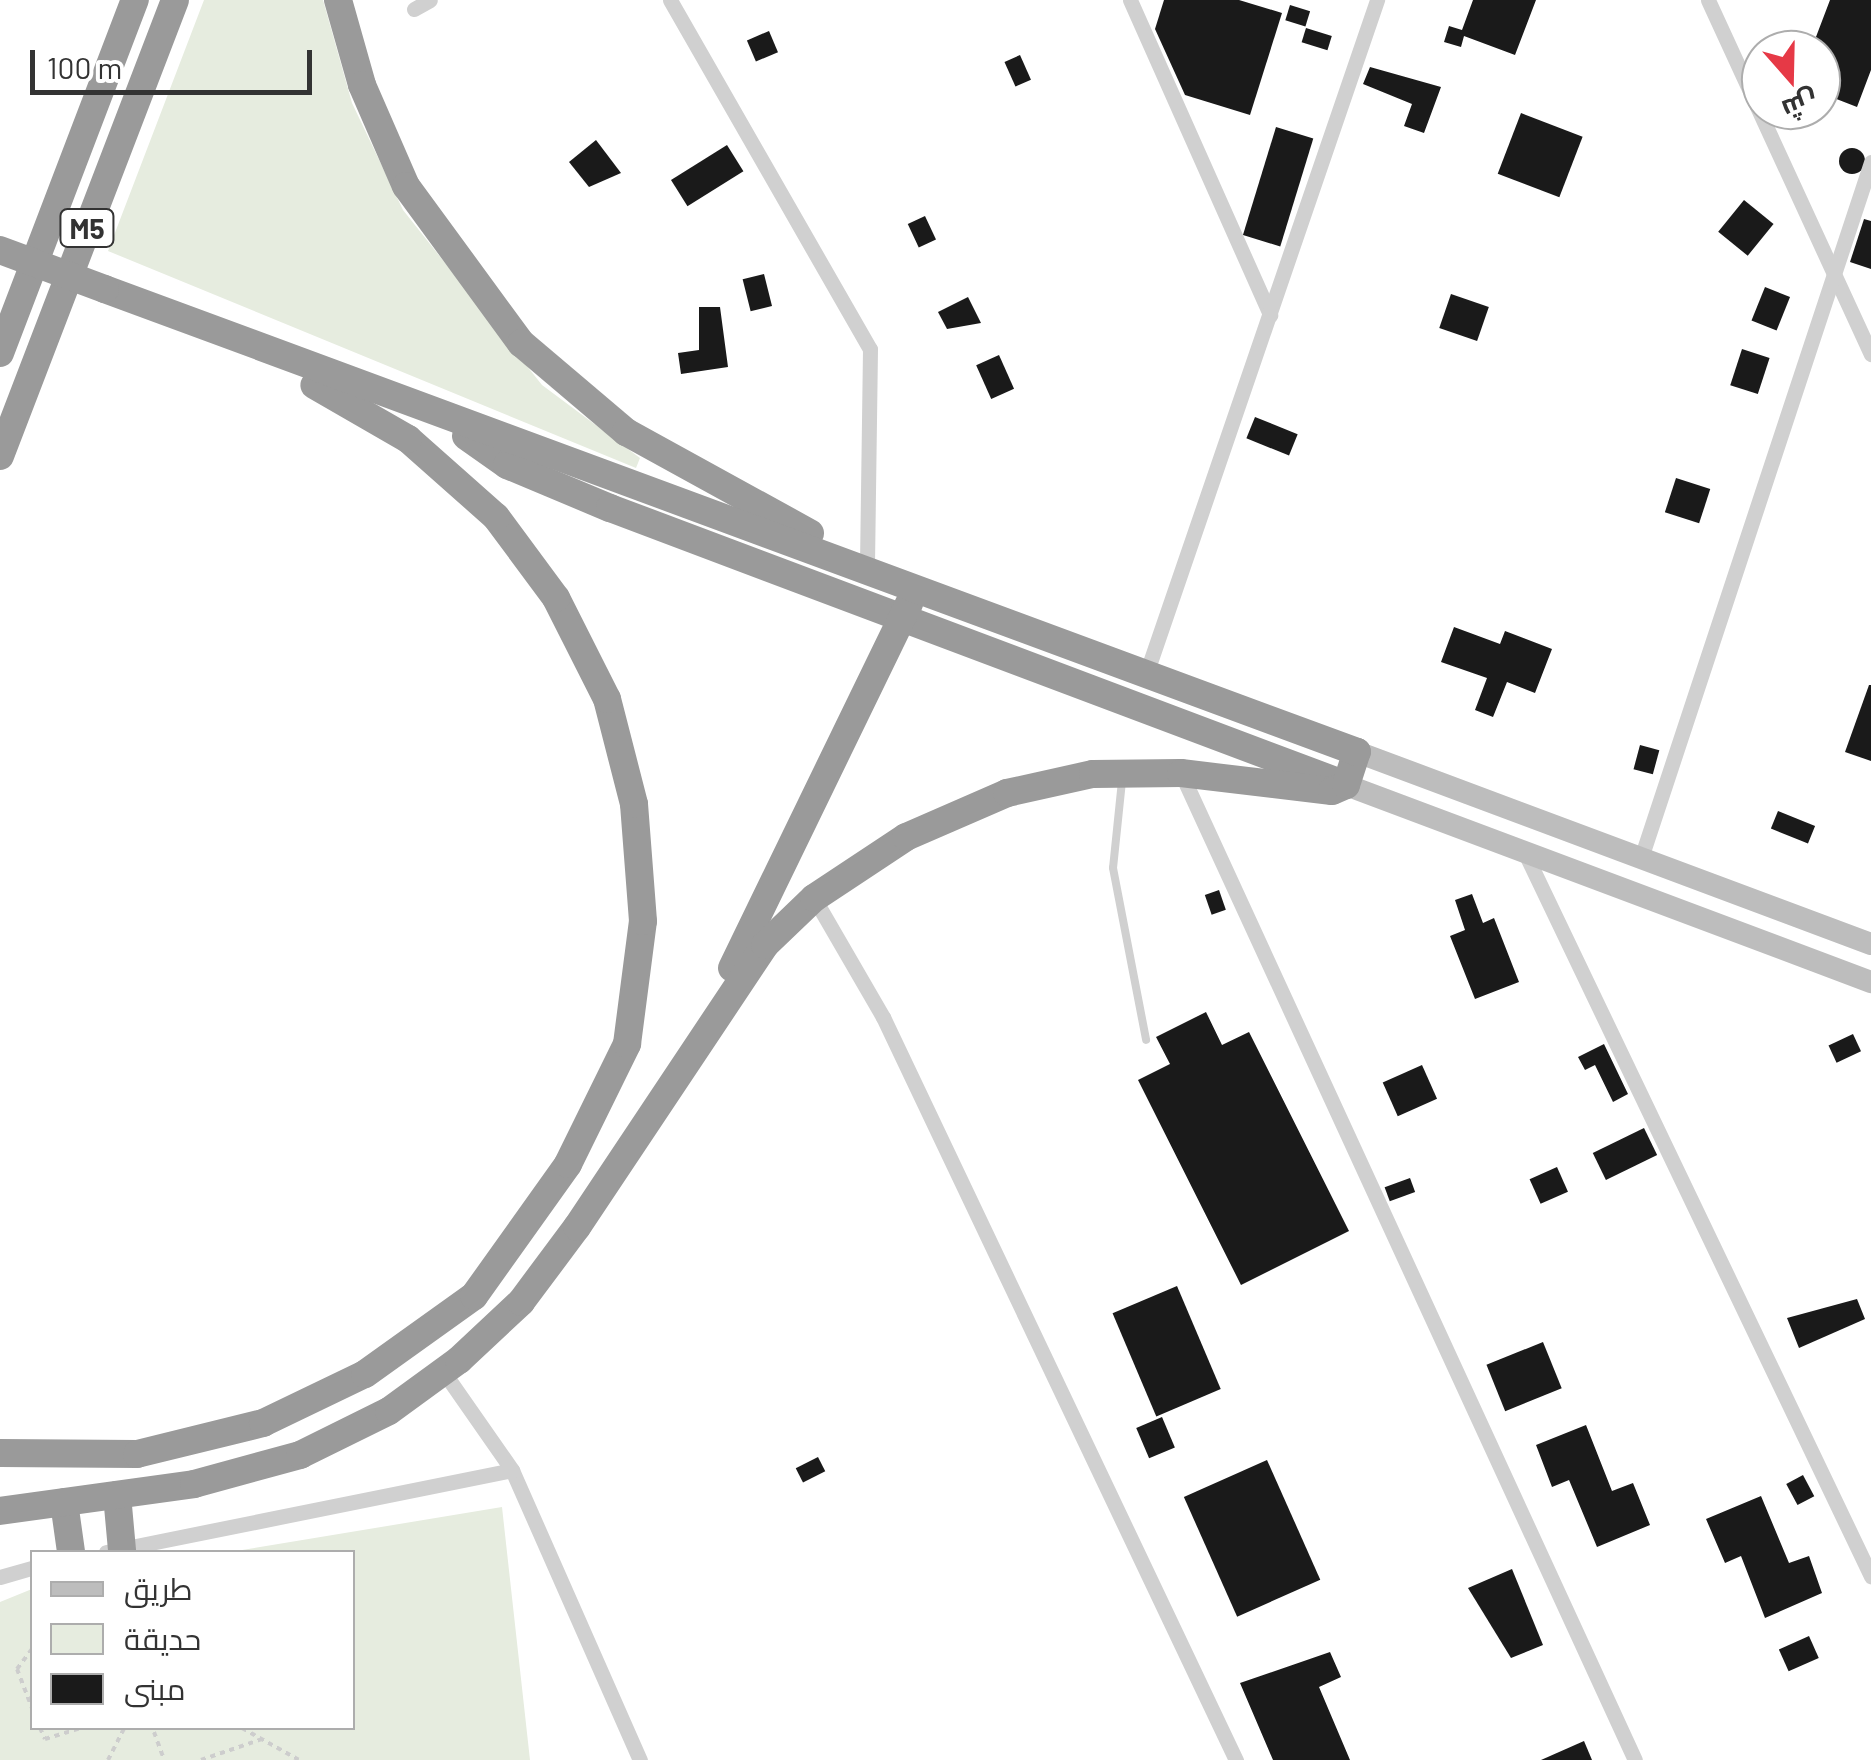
<!DOCTYPE html>
<html>
<head>
<meta charset="utf-8">
<style>
	body { margin:0 }
	#map { position:relative; width:1871px; height:1760px; overflow:hidden; background:#fff; font-family:Barlow,Cairo,sans-serif }
	div>[style] { position:absolute }
	.green>* { inset:0; background:#e6ecdf }
	.building>* { inset:0; background:#1a1a1a; transform-origin:0 0 }
	.round { border-radius:50% }
	.path>* { height:4px; margin-top:-2px; transform-origin:0; background:repeating-linear-gradient(90deg,#cdcdcd 0 5px,transparent 0 10px) }
	.lane>* { height:8px; margin:-4px; padding:0 4px; transform-origin:4px; border-radius:4px; background:#d0d0d0 }
	.street>* { height:15px; margin:-7.5px; padding:0 7.5px; transform-origin:7.5px; border-radius:7.5px; background:#d0d0d0 }
	.secondary>* { height:22px; margin:-11px; padding:0 11px; transform-origin:11px; border-radius:11px; background:#bdbdbd }
	.highway>* { height:28px; margin:-14px; padding:0 14px; transform-origin:14px; border-radius:14px; background:#9a9a9a }
	.highway-bridge>* { height:28px; margin:-14px; padding:0 14px; transform-origin:14px; border-radius:14px; background:#9a9a9a }
	span { translate:-50% -50%; white-space:nowrap; text-align:center; line-height:1.15; -webkit-text-stroke:10px #fff; paint-order:stroke }
	.shield-label span { padding:2px 8px; background:#fff; border:2px solid; border-radius:8px; -webkit-text-stroke-width:0 }
	.shield-label { font-size:28px; color:#333; font-weight:700 }
	.legend { position:absolute; left:30px; top:1550px; width:325px; height:180px; box-sizing:border-box; background:#fff; border:2px solid #adadad; margin:0; padding:12px 18px; list-style:none; font-size:30px; color:#333 }
	.legend li { display:flex; align-items:center; gap:20px; height:50px }
	.legend b { width:50px; border:2px solid #adadad }
	.north { position:absolute; left:1741px; top:30px; width:100px; height:100px; box-sizing:border-box; background:#fff; border:2px solid #adadad; border-radius:50%; rotate:160deg; font-size:28px; font-weight:700; line-height:40px; text-align:center; color:#333 }
	.north::after { content:''; display:block; margin:auto; width:35px; height:45px; background:#e63946; clip-path:polygon(50% 0,100% 100%,50% 72%,0 100%) }
	.scale { position:absolute; left:30px; top:50px; width:282px; height:45px; box-sizing:border-box; border:5px solid #333; border-top:0; padding-left:12px; font-size:30px; line-height:35px; white-space:nowrap; color:#333; -webkit-text-stroke:8px #fff; paint-order:stroke }
</style>
</head>
<body>
<div id="map">
	<div class="green">
		<div style="clip-path:polygon(204px 0,323px 0,352px 103px,403px 210px,542px 385px,640px 458px,636px 468px,108px 251px)"></div>
		<div style="clip-path:polygon(502px 1507px,530px 1760px,0 1760px,0 1602px,32px 1589px,32px 1728px,352px 1728px,352px 1552px,230px 1552px)"></div>
	</div>
	<div class="building">
		<div style="clip-path:polygon(1164px 0,1239px 0,1282px 13px,1250px 115px,1185px 95px,1155px 29px)"></div>
		<div style="clip-path:polygon(1473px 0,1536px 0,1515px 55px,1464px 36px,1461px 47px,1444px 42px,1449px 26px,1462px 30px)"></div>
		<div style="clip-path:polygon(1830px 0,1871px 0,1871px 70px,1857px 107px,1821px 93px,1821px 50px,1811px 50px)"></div>
		<div style="left:1290px;top:5px;width:21px;height:16px;rotate:17deg"></div>
		<div style="left:1306px;top:28px;width:27px;height:15px;rotate:17deg"></div>
		<div style="left:769px;top:31px;width:23px;height:24px;rotate:67deg"></div>
		<div style="left:1020px;top:55px;width:27px;height:17px;rotate:66deg"></div>
		<div style="clip-path:polygon(1370px 67px,1441px 87px,1424px 133px,1404px 126px,1412px 104px,1363px 84px)"></div>
		<div style="left:1521px;top:113px;width:66px;height:65px;rotate:21deg"></div>
		<div style="left:1276px;top:127px;width:39px;height:113px;rotate:17deg"></div>
		<div style="clip-path:polygon(596px 140px,621px 173px,589px 187px,569px 162px)"></div>
		<div style="left:727px;top:145px;width:31px;height:66px;rotate:58deg"></div>
		<div class="round" style="left:1839px;top:148px;width:26px;height:26px"></div>
		<div style="left:1744px;top:200px;width:38px;height:41px;rotate:39deg"></div>
		<div style="left:925px;top:216px;width:26px;height:19px;rotate:65deg"></div>
		<div style="clip-path:polygon(1864px 219px,1871px 221px,1871px 269px,1850px 262px)"></div>
		<div style="left:764px;top:274px;width:33px;height:22px;rotate:76deg"></div>
		<div style="left:1765px;top:287px;width:27px;height:36px;rotate:22deg"></div>
		<div style="left:1451px;top:294px;width:40px;height:36px;rotate:19deg"></div>
		<div style="clip-path:polygon(968px 297px,981px 323px,947px 329px,938px 312px)"></div>
		<div style="clip-path:polygon(699px 307px,720px 307px,728px 367px,681px 374px,678px 353px,699px 350px)"></div>
		<div style="left:1742px;top:349px;width:29px;height:38px;rotate:18deg"></div>
		<div style="left:999px;top:355px;width:37px;height:25px;rotate:66deg"></div>
		<div style="left:1255px;top:417px;width:46px;height:23px;rotate:22deg"></div>
		<div style="left:1676px;top:478px;width:36px;height:36px;rotate:18deg"></div>
		<div style="clip-path:polygon(1454px 627px,1500px 644px,1505px 631px,1552px 649px,1535px 693px,1507px 682px,1493px 717px,1475px 710px,1487px 678px,1441px 662px)"></div>
		<div style="clip-path:polygon(1869px 685px,1871px 685px,1871px 761px,1845px 752px)"></div>
		<div style="left:1640px;top:745px;width:20px;height:25px;rotate:15deg"></div>
		<div style="left:1778px;top:811px;width:40px;height:19px;rotate:22deg"></div>
		<div style="left:1219px;top:890px;width:21px;height:15px;rotate:71deg"></div>
		<div style="clip-path:polygon(1472px 894px,1483px 923px,1494px 918px,1519px 982px,1475px 999px,1450px 936px,1465px 930px,1455px 900px)"></div>
		<div style="clip-path:polygon(1206px 1012px,1222px 1045px,1249px 1032px,1349px 1231px,1241px 1285px,1138px 1080px,1170px 1064px,1156px 1037px)"></div>
		<div style="left:1853px;top:1034px;width:19px;height:27px;rotate:65deg"></div>
		<div style="clip-path:polygon(1604px 1044px,1628px 1094px,1613px 1102px,1595px 1065px,1585px 1070px,1578px 1057px)"></div>
		<div style="left:1422px;top:1065px;width:37px;height:43px;rotate:66deg"></div>
		<div style="left:1644px;top:1128px;width:30px;height:57px;rotate:64deg"></div>
		<div style="left:1557px;top:1167px;width:27px;height:30px;rotate:66deg"></div>
		<div style="left:1410px;top:1178px;width:15px;height:27px;rotate:70deg"></div>
		<div style="left:1177px;top:1286px;width:112px;height:70px;rotate:67deg"></div>
		<div style="clip-path:polygon(1857px 1299px,1865px 1319px,1799px 1348px,1787px 1318px)"></div>
		<div style="left:1543px;top:1342px;width:50px;height:61px;rotate:68deg"></div>
		<div style="left:1162px;top:1417px;width:33px;height:28px;rotate:67deg"></div>
		<div style="clip-path:polygon(1586px 1425px,1612px 1491px,1633px 1483px,1650px 1525px,1597px 1547px,1569px 1480px,1552px 1487px,1536px 1445px)"></div>
		<div style="left:818px;top:1457px;width:16px;height:25px;rotate:63deg"></div>
		<div style="left:1267px;top:1460px;width:131px;height:91px;rotate:66deg"></div>
		<div style="left:1803px;top:1475px;width:24px;height:19px;rotate:62deg"></div>
		<div style="clip-path:polygon(1761px 1496px,1789px 1563px,1809px 1556px,1822px 1593px,1765px 1618px,1741px 1556px,1725px 1563px,1706px 1519px)"></div>
		<div style="clip-path:polygon(1512px 1569px,1543px 1645px,1511px 1658px,1468px 1588px)"></div>
		<div style="left:1809px;top:1636px;width:24px;height:33px;rotate:66deg"></div>
		<div style="clip-path:polygon(1330px 1652px,1341px 1677px,1319px 1687px,1350px 1760px,1273px 1760px,1240px 1683px)"></div>
		<div style="clip-path:polygon(1584px 1741px,1592px 1760px,1541px 1760px)"></div>
	</div>
	<div class="path">
		<div style="left:32px;top:1649px;width:25px;rotate:127deg"></div>
		<div style="left:17px;top:1669px;width:42px;rotate:69deg"></div>
		<div style="left:40px;top:1728px;width:12px;rotate:66deg"></div>
		<div style="left:45px;top:1739px;width:38px;rotate:-17deg"></div>
		<div style="left:128px;top:1728px;width:36px"></div>
		<div style="left:242px;top:1728px;width:65px;rotate:29.3deg"></div>
		<div style="left:154px;top:1732px;width:30px;rotate:70deg"></div>
		<div style="left:108px;top:1760px;width:36px;rotate:-63deg"></div>
		<div style="left:201px;top:1760px;width:65px;rotate:-19deg"></div>
	</div>
	<div class="lane">
		<div style="left:1122px;top:781px;width:87px;rotate:95.9deg"></div>
		<div style="left:1113px;top:868px;width:175px;rotate:79.1deg"></div>
	</div>
	<div class="street">
		<div style="left:670px;top:0;width:402px;rotate:60.2deg"></div>
		<div style="left:870px;top:349px;width:219px;rotate:90.8deg"></div>
		<div style="left:1130px;top:0;width:345px;rotate:66deg"></div>
		<div style="left:1708px;top:0;width:390px;rotate:65.3deg"></div>
		<div style="left:414px;top:9px;width:18px;rotate:-29deg"></div>
		<div style="left:1145px;top:677px;width:716px;rotate:-71.08deg"></div>
		<div style="left:1181px;top:773px;width:1086px;rotate:65.3deg"></div>
		<div style="left:1525px;top:853px;width:802px;rotate:64.43deg"></div>
		<div style="left:1641px;top:858px;width:733px;rotate:-71.71deg"></div>
		<div style="left:814px;top:898px;width:138px;rotate:59.9deg"></div>
		<div style="left:883px;top:1017px;width:823px;rotate:64.59deg"></div>
		<div style="left:443px;top:1371px;width:121px;rotate:55.1deg"></div>
		<div style="left:512px;top:1470px;width:317px;rotate:66.2deg"></div>
		<div style="left:106px;top:1552px;width:414px;rotate:-11.4deg"></div>
		<div style="left:0;top:1577px;width:33px;rotate:-16deg"></div>
	</div>
	<div class="secondary">
		<div style="left:1357px;top:752px;width:549px;rotate:20.48deg"></div>
		<div style="left:1346px;top:785px;width:561px;rotate:20.57deg"></div>
	</div>
	<div class="highway">
		<div style="left:338px;top:0;width:88px;rotate:74.2deg"></div>
		<div style="left:362px;top:85px;width:110px;rotate:66.5deg"></div>
		<div style="left:406px;top:186px;width:195px;rotate:53.8deg"></div>
		<div style="left:521px;top:343px;width:138px;rotate:40.3deg"></div>
		<div style="left:626px;top:432px;width:210px;rotate:28.8deg"></div>
		<div style="left:0;top:353px;width:378px;rotate:-69.1deg"></div>
		<div style="left:466px;top:436px;width:50px;rotate:35.3deg"></div>
		<div style="left:507px;top:465px;width:112px;rotate:22.7deg"></div>
		<div style="left:610px;top:508px;width:786px;rotate:20.62deg"></div>
		<div style="left:0;top:456px;width:488px;rotate:-69deg"></div>
		<div style="left:732px;top:968px;width:406px;rotate:-64.1deg"></div>
		<div style="left:0;top:1453px;width:137px;rotate:0.4deg"></div>
		<div style="left:137px;top:1454px;width:130px;rotate:-13.8deg"></div>
		<div style="left:263px;top:1423px;width:113px;rotate:-25.7deg"></div>
		<div style="left:365px;top:1374px;width:134px;rotate:-35.6deg"></div>
		<div style="left:474px;top:1296px;width:162px;rotate:-54.5deg"></div>
		<div style="left:568px;top:1164px;width:134px;rotate:-63.8deg"></div>
		<div style="left:627px;top:1044px;width:124px;rotate:-82.6deg"></div>
		<div style="left:643px;top:921px;width:117px;rotate:-94.4deg"></div>
		<div style="left:634px;top:804px;width:108px;rotate:-104.4deg"></div>
		<div style="left:607px;top:699px;width:113px;rotate:-116.8deg"></div>
		<div style="left:556px;top:598px;width:101px;rotate:-126.5deg"></div>
		<div style="left:496px;top:517px;width:118px;rotate:-138.4deg"></div>
		<div style="left:408px;top:439px;width:108px;rotate:-150.1deg"></div>
		<div style="left:117px;top:1495px;width:55px;rotate:84.8deg"></div>
		<div style="left:64px;top:1502px;width:50px;rotate:82deg"></div>
		<div style="left:0;top:1511px;width:196px;rotate:-7.9deg"></div>
		<div style="left:194px;top:1484px;width:110px;rotate:-15.3deg"></div>
		<div style="left:300px;top:1455px;width:99px;rotate:-26.3deg"></div>
		<div style="left:389px;top:1411px;width:87px;rotate:-36.1deg"></div>
		<div style="left:459px;top:1360px;width:85px;rotate:-43.1deg"></div>
		<div style="left:521px;top:1302px;width:94px;rotate:-53.3deg"></div>
		<div style="left:577px;top:1227px;width:339px;rotate:-56.3deg"></div>
		<div style="left:765px;top:945px;width:68px;rotate:-43.8deg"></div>
		<div style="left:814px;top:898px;width:110px;rotate:-33.5deg"></div>
		<div style="left:906px;top:837px;width:110px;rotate:-23.5deg"></div>
		<div style="left:1007px;top:793px;width:88px;rotate:-12.5deg"></div>
		<div style="left:1093px;top:774px;width:88px;rotate:-0.7deg"></div>
		<div style="left:1181px;top:773px;width:152px;rotate:6.8deg"></div>
		<div style="left:1332px;top:791px;width:15px;rotate:-23deg"></div>
		<div style="left:1346px;top:785px;width:35px;rotate:-72deg"></div>
		<div style="left:1357px;top:752px;width:1335px;rotate:-159.71deg"></div>
	</div>
	<div class="highway-bridge">
		<div style="left:0;top:250px;width:112px;rotate:20.4deg"></div>
	</div>
	<div class="shield-label">
		<span style="left:87px;top:228px">M5</span>
	</div>
	<ul class="legend">
	<li><b style="height:12px;background:#bdbdbd"></b>طريق</li>
	<li><b style="height:28px;background:#e6ecdf"></b>حديقة</li>
	<li><b style="height:28px;background:#1a1a1a"></b>مبنى</li>
	</ul>
	<div class="north">ش</div>
	<div class="scale">100 m</div>
</div>
</body>
</html>
